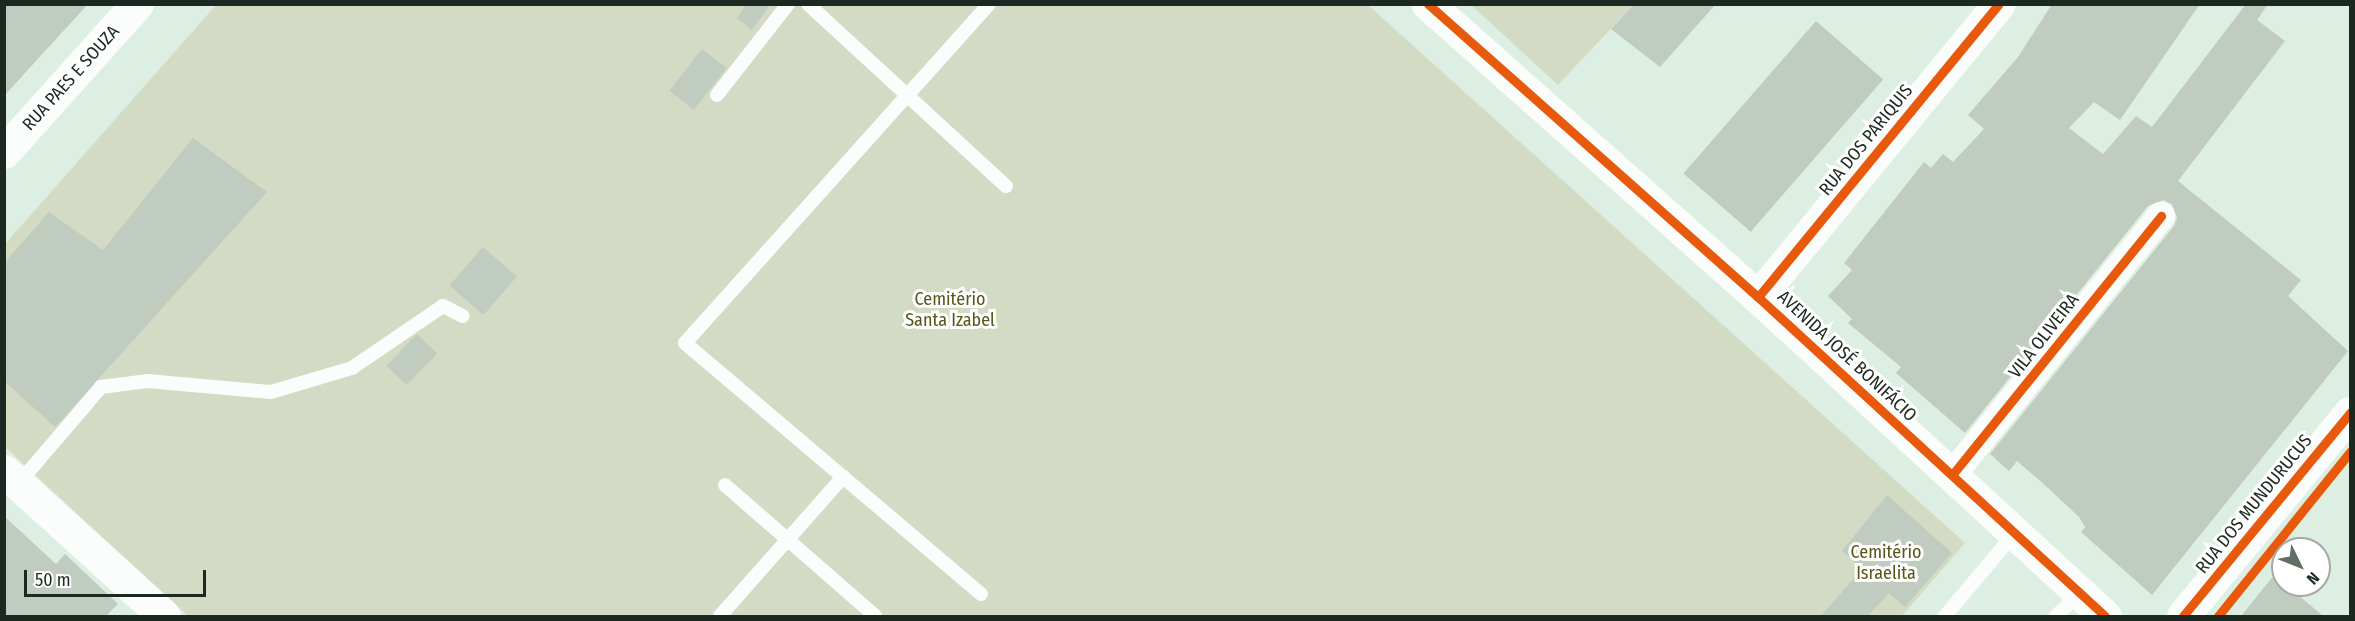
<!DOCTYPE html>
<html>
<head>
<meta charset="utf-8">
<style>
	body { margin:0 }
	#map { position:relative; width:2355px; height:621px; overflow:hidden; background:#ddefe2; font-family:"Fira Sans Condensed",sans-serif }
	div>[style] { position:absolute }
	.green>* { inset:0; background:#d3dbc4 }
	.building>* { inset:0; background:#c0ccbf; transform-origin:0 0 }
	.lane>* { height:14px; margin:-7px; padding:0 7px; transform-origin:7px; border-radius:7px; background:#fafdfb }
	.street>* { height:28px; margin:-14px; padding:0 14px; transform-origin:14px; border-radius:14px; background:#fafdfb }
	.secondary>* { height:33px; margin:-16.5px; padding:0 16.5px; transform-origin:16.5px; border-radius:16.5px; background:#fafdfb }
	.cycleway>* { height:9px; margin:-4.5px; padding:0 4.5px; transform-origin:4.5px; border-radius:4.5px; background:#e8590c }
	span { translate:-50% -50%; white-space:nowrap; text-align:center; line-height:1.15; -webkit-text-stroke:6px #fff; paint-order:stroke }
	.street-label { font-size:18px; color:#1c2920 }
	.park-label { font-size:18px; color:#595618 }
	.frame { position:absolute; inset:0; border:6px solid #1c2920; pointer-events:none }
	.north { position:absolute; left:2271px; top:537px; width:60px; height:60px; box-sizing:border-box; background:#fff; border:2px solid #a4a9a6; border-radius:50%; rotate:133deg; font-size:16px; font-weight:700; line-height:24px; text-align:center; color:#1c2920 }
	.north::after { content:''; display:block; margin:auto; width:21px; height:27px; background:#606e64; clip-path:polygon(50% 0,100% 100%,50% 72%,0 100%) }
	.scale { position:absolute; left:24px; top:570px; width:182px; height:27px; box-sizing:border-box; border:3px solid #1c2920; border-top:0; padding-left:8px; font-size:18px; line-height:21px; white-space:nowrap; color:#1c2920; -webkit-text-stroke:4px #fff; paint-order:stroke }
</style>
</head>
<body>
<div id="map">
	<div class="green">
		<div style="clip-path:polygon(216px 5px,1368px 5px,1965px 543px,1902px 616px,188px 616px,5px 447px,5px 244px)"></div>
		<div style="clip-path:polygon(1471px 5px,1633px 5px,1558px 85px)"></div>
	</div>
	<div class="building">
		<div style="clip-path:polygon(4px 4px,88px 4px,4px 96px)"></div>
		<div style="clip-path:polygon(747px 4px,771px 4px,752px 30px,737px 18px)"></div>
		<div style="clip-path:polygon(1634px 4px,1716px 4px,1660px 67px,1611px 29px)"></div>
		<div style="clip-path:polygon(2052px 4px,2200px 4px,2120px 120px,2094px 102px,2069px 128px,2103px 154px,2136px 116px,2152px 127px,2246px 4px,2268px 4px,2257px 20px,2285px 41px,2178px 181px,2301px 280px,2288px 296px,2348px 351px,2152px 595px,2081px 532px,2085px 527px,2079px 517px,2048px 488px,2017px 461px,2009px 471px,1990px 454px,2174px 226px,2177px 218px,2172px 204px,2163px 200px,2148px 206px,1965px 433px,1896px 373px,1901px 367px,1848px 323px,1852px 319px,1828px 296px,1852px 270px,1844px 263px,1924px 162px,1931px 168px,1943px 154px,1953px 162px,1984px 129px,1968px 115px,2018px 57px)"></div>
		<div style="left:1816px;top:21px;width:89px;height:202px;rotate:41deg"></div>
		<div style="left:702px;top:49px;width:31px;height:53px;rotate:38deg"></div>
		<div style="clip-path:polygon(193px 138px,267px 192px,55px 427px,4px 381px,4px 263px,49px 212px,103px 250px)"></div>
		<div style="left:483px;top:247px;width:45px;height:51px;rotate:41deg"></div>
		<div style="left:417px;top:334px;width:28px;height:44px;rotate:44deg"></div>
		<div style="clip-path:polygon(1887px 495px,1952px 553px,1905px 607px,1889px 593px,1868px 616px,1821px 616px,1862px 569px,1842px 551px)"></div>
		<div style="clip-path:polygon(4px 516px,56px 564px,65px 554px,118px 604px,106px 616px,4px 616px)"></div>
		<div style="clip-path:polygon(2283px 564px,2283px 585px,2304px 585px,2297px 594px,2323px 616px,2241px 616px)"></div>
	</div>
	<div class="lane">
		<div style="left:808px;top:4px;width:269px;rotate:42.6deg"></div>
		<div style="left:717px;top:95px;width:115px;rotate:-52deg"></div>
		<div style="left:18px;top:484px;width:128px;rotate:-49.4deg"></div>
		<div style="left:101px;top:387px;width:46px;rotate:-7.4deg"></div>
		<div style="left:147px;top:381px;width:124px;rotate:5.1deg"></div>
		<div style="left:271px;top:392px;width:84px;rotate:-16.5deg"></div>
		<div style="left:352px;top:368px;width:110px;rotate:-34.3deg"></div>
		<div style="left:443px;top:306px;width:22px;rotate:27deg"></div>
		<div style="left:725px;top:485px;width:199px;rotate:41.1deg"></div>
		<div style="left:981px;top:594px;width:388px;rotate:-139.7deg"></div>
		<div style="left:685px;top:343px;width:455px;rotate:-48.1deg"></div>
		<div style="left:720px;top:616px;width:186px;rotate:-48.5deg"></div>
		<div style="left:1945px;top:616px;width:109px;rotate:-49.9deg"></div>
		<div style="left:2056px;top:616px;width:33px;rotate:-44deg"></div>
	</div>
	<div class="street">
		<div style="left:1952px;top:475px;width:333px;rotate:-51.1deg"></div>
	</div>
	<div class="secondary">
		<div style="left:1428px;top:4px;width:441px;rotate:41.6deg"></div>
		<div style="left:1758px;top:297px;width:471px;rotate:42.6deg"></div>
		<div style="left:4px;top:152px;width:199px;rotate:-48.1deg"></div>
		<div style="left:1758px;top:297px;width:379px;rotate:-50.6deg"></div>
		<div style="left:4px;top:471px;width:216px;rotate:42.2deg"></div>
		<div style="left:2183px;top:616px;width:263px;rotate:-50.6deg"></div>
	</div>
	<div class="cycleway">
		<div style="left:1428px;top:4px;width:441px;rotate:41.6deg"></div>
		<div style="left:1758px;top:297px;width:471px;rotate:42.6deg"></div>
		<div style="left:1758px;top:297px;width:379px;rotate:-50.6deg"></div>
		<div style="left:1952px;top:475px;width:333px;rotate:-51.1deg"></div>
		<div style="left:2183px;top:616px;width:263px;rotate:-50.6deg"></div>
		<div style="left:2218px;top:616px;width:211px;rotate:-51.2deg"></div>
	</div>
	<div class="street-label">
		<span style="left:71px;top:78px;rotate:-48deg">RUA PAES E SOUZA</span>
		<span style="left:1866px;top:140px;rotate:-51deg">RUA DOS PARIQUIS</span>
		<span style="left:2044px;top:336px;rotate:-52deg">VILA OLIVEIRA</span>
		<span style="left:1847px;top:356px;rotate:43deg">AVENIDA JOSÉ BONIFÁCIO</span>
		<span style="left:2254px;top:504px;rotate:-51deg">RUA DOS MUNDURUCUS</span>
	</div>
	<div class="park-label">
		<span style="left:950px;top:310px">Cemitério<br>Santa Izabel</span>
		<span style="left:1886px;top:563px">Cemitério<br>Israelita</span>
	</div>
	<div class="frame"></div>
	<div class="north">N</div>
	<div class="scale">50 m</div>
</div>
</body>
</html>
